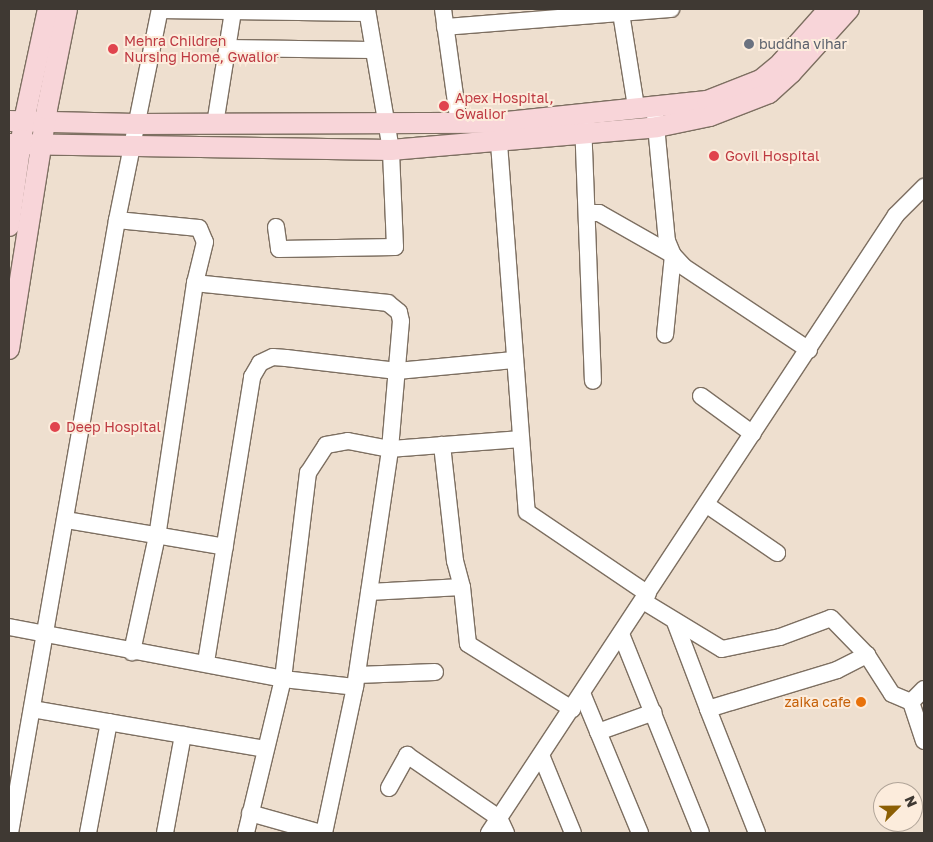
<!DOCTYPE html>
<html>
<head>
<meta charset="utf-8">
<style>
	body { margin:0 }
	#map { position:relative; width:933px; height:842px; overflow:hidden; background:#eedfcf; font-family:"Golos Text",sans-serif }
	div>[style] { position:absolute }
	.roads { filter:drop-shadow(1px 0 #7d6f61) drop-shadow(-1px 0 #7d6f61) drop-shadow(0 1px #7d6f61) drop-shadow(0 -1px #7d6f61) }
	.minor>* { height:16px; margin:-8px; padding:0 8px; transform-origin:8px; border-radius:8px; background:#fff }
	.major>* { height:20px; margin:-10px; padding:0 10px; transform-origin:10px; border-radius:10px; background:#f8d5d9 }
	.dots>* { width:14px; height:14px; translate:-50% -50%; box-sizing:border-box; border:2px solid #fcecdc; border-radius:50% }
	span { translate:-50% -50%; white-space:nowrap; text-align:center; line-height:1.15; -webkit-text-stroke:4px #fcecdc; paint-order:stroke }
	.health-label { font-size:14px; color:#be3a42 }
	.left { translate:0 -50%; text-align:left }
	.worship-label { font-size:14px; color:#5b616d }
	.food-label { font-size:14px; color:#c56008 }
	.right { translate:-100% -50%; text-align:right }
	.frame { position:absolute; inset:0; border:10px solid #3f3933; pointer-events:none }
	.north { position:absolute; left:873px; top:782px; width:50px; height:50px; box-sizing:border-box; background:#fcecdc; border:1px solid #b0a498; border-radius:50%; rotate:67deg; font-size:14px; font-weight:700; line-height:20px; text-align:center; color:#3f3933 }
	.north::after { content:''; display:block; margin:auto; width:18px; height:22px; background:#8c5f04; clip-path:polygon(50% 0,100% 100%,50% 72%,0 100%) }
</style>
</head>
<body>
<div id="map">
	<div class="roads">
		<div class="minor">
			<div style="left:443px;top:9px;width:116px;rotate:82.1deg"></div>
			<div style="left:160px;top:10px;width:207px;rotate:0.8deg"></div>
			<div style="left:621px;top:13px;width:95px;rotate:80.9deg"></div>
			<div style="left:445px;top:27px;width:227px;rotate:-4.6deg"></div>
			<div style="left:227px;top:48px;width:144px;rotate:0.8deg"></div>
			<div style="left:655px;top:115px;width:127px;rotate:84.6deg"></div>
			<div style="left:667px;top:241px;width:15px;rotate:67deg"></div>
			<div style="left:673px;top:255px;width:16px;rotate:47deg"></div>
			<div style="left:684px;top:267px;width:150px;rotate:33.6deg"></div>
			<div style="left:583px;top:122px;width:259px;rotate:87.8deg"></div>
			<div style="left:215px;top:124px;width:114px;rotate:-80.9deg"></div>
			<div style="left:498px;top:130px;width:383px;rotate:85.7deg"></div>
			<div style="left:527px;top:512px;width:146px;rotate:34.1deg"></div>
			<div style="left:587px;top:213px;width:12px"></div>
			<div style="left:599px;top:213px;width:85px;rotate:29.6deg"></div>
			<div style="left:673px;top:255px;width:80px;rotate:95.7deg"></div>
			<div style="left:117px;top:220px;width:82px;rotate:5.6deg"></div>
			<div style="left:199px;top:228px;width:15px;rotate:67deg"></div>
			<div style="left:205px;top:242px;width:42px;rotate:103.7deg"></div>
			<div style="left:195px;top:283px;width:256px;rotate:98.5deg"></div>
			<div style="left:157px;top:536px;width:119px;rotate:102.2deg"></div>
			<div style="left:276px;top:227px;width:22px;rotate:82deg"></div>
			<div style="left:279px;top:249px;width:116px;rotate:-1deg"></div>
			<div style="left:395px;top:247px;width:97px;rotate:-92.4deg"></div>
			<div style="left:391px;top:150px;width:143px;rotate:-99.7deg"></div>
			<div style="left:701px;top:396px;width:64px;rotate:36.2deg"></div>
			<div style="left:707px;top:505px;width:85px;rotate:34.4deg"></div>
			<div style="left:66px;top:520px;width:161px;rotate:9.6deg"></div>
			<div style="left:462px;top:587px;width:57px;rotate:84deg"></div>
			<div style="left:468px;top:644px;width:123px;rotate:32deg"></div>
			<div style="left:369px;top:592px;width:93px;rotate:-3.1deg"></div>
			<div style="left:462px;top:587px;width:27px;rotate:-105deg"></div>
			<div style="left:455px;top:561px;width:117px;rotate:-96.4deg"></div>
			<div style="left:643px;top:601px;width:92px;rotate:31.3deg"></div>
			<div style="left:722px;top:649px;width:59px;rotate:-11.7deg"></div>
			<div style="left:780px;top:637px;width:54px;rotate:-20.4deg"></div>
			<div style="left:831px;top:618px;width:52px;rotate:45.8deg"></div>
			<div style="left:867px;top:655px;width:46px;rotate:57.3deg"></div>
			<div style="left:892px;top:694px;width:21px;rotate:23deg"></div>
			<div style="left:675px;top:622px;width:93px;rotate:69.2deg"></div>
			<div style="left:9px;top:627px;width:279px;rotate:10.7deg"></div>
			<div style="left:283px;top:679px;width:72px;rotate:6.3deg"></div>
			<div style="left:355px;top:687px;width:241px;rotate:-81.6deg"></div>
			<div style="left:390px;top:449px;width:128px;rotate:-85.1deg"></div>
			<div style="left:401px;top:321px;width:9px;rotate:-103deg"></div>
			<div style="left:399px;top:312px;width:14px;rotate:-141deg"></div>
			<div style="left:388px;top:303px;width:194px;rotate:-174.1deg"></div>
			<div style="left:621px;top:634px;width:214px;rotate:68.1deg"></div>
			<div style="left:206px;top:662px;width:289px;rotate:-80.8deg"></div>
			<div style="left:252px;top:377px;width:16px;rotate:-60deg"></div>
			<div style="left:260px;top:363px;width:14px;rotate:-25deg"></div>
			<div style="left:273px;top:357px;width:13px;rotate:4deg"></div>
			<div style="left:286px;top:358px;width:112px;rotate:6.7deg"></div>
			<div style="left:397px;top:371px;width:117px;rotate:-5.4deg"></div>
			<div style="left:357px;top:675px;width:78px;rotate:-2.2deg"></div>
			<div style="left:924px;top:689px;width:18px;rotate:135deg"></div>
			<div style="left:911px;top:702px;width:41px;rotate:71.6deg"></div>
			<div style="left:582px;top:693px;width:152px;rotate:67.5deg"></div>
			<div style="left:32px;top:709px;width:236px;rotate:9.7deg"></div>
			<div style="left:598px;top:732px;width:59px;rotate:-19.7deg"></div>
			<div style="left:541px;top:755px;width:84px;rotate:67.7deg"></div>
			<div style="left:389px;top:788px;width:38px;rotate:-61deg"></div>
			<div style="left:407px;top:755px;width:112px;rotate:34.4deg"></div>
			<div style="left:499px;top:818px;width:17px;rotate:65deg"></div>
			<div style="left:250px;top:813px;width:74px;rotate:15.7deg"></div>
			<div style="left:10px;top:833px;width:622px;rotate:-80.1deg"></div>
			<div style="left:117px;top:220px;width:215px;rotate:-78.5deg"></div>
			<div style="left:88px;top:833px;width:113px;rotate:-79.3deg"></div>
			<div style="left:165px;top:833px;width:100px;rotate:-79.6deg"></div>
			<div style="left:246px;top:833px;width:158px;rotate:-76.5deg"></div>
			<div style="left:283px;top:679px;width:208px;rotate:-83.1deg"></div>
			<div style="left:308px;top:473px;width:33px;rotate:-57deg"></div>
			<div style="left:326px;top:445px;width:22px;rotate:-10deg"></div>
			<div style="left:348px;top:441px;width:43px;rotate:10.8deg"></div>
			<div style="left:390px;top:449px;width:130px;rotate:-4.4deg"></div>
			<div style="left:324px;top:833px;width:149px;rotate:-78deg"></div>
			<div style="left:489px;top:833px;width:740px;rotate:-56.63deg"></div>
			<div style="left:896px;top:215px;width:40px;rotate:-45deg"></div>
			<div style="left:757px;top:833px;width:133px;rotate:-111.6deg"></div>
			<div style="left:708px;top:709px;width:135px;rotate:-16.8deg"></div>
			<div style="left:837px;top:670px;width:34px;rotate:-27deg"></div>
		</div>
		<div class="major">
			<div style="left:9px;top:121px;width:127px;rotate:1.4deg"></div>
			<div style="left:136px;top:124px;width:361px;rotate:-0.2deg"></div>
			<div style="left:497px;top:123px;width:211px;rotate:-6deg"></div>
			<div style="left:707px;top:101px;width:58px;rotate:-21.3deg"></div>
			<div style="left:761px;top:80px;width:26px;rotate:-40deg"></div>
			<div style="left:781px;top:63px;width:72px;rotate:-48.4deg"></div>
			<div style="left:9px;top:144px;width:382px;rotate:0.9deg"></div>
			<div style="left:391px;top:150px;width:267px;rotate:-4.9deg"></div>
			<div style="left:657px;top:127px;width:54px;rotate:-11.7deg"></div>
			<div style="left:710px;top:116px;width:63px;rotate:-21.3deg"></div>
			<div style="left:769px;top:93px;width:30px;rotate:-42deg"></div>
			<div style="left:791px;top:73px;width:86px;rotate:-47.8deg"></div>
			<div style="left:9px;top:226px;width:106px;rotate:-81.9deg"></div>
			<div style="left:24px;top:121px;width:115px;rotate:-77.9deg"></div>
			<div style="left:9px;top:349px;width:243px;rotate:-81deg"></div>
			<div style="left:47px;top:109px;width:102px;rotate:-78.7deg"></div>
		</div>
	</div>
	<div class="dots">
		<div style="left:749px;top:44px;background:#6b7280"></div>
		<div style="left:113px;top:49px;background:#e0444e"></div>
		<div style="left:444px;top:106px;background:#e0444e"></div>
		<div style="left:714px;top:156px;background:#e0444e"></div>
		<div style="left:55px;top:427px;background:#e0444e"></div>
		<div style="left:861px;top:702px;background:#e8710a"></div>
	</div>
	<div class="health-label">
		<span class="left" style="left:124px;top:49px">Mehra Children<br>Nursing Home, Gwalior</span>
		<span class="left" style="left:455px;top:106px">Apex Hospital,<br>Gwalior</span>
		<span class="left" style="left:725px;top:156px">Govil Hospital</span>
		<span class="left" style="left:66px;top:427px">Deep Hospital</span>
	</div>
	<div class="worship-label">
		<span class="left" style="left:759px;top:44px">buddha vihar</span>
	</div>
	<div class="food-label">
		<span class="right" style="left:851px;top:702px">zaika cafe</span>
	</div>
	<div class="frame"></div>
	<div class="north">N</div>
</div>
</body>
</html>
